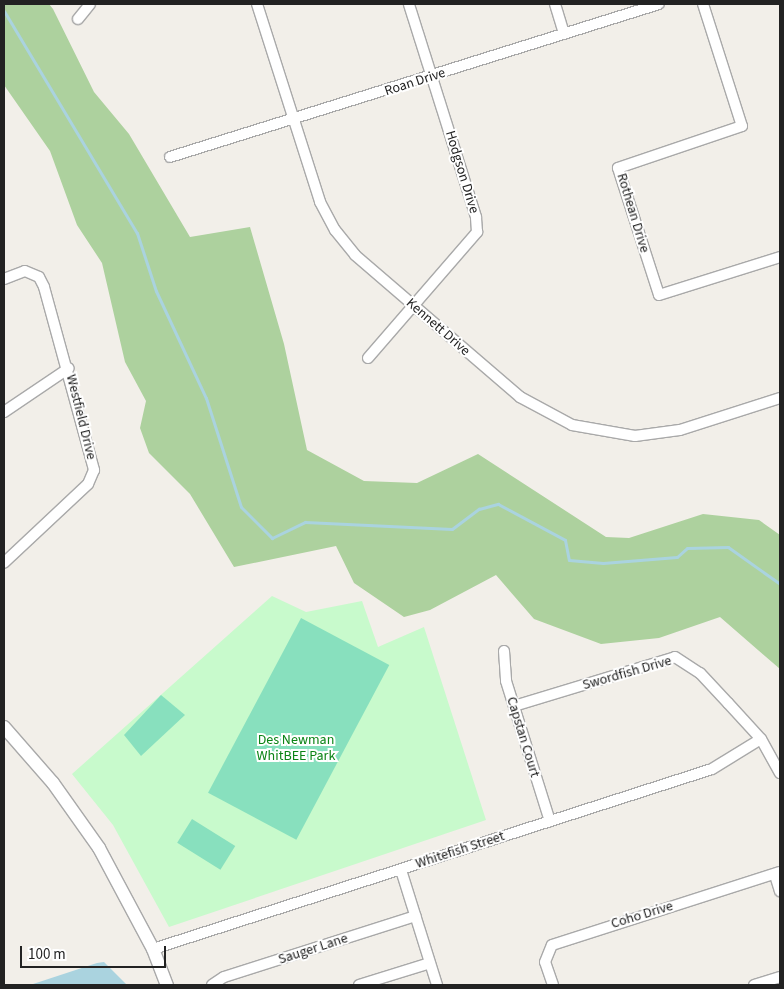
<!DOCTYPE html>
<html>
<head>
<meta charset="utf-8">
<style>
	body { margin:0 }
	#map { position:relative; width:784px; height:989px; overflow:hidden; background:#f2efe9; font-family:"Source Sans 3",sans-serif }
	div>[style] { position:absolute }
	.forest>* { inset:0; background:#add19e }
	.park>* { inset:0; background:#c8facc }
	.pitch>* { inset:0; background:#88e0be; transform-origin:0 0 }
	.water>* { inset:0; background:#aad3df }
	.stream>* { height:3px; margin:-1.5px; padding:0 1.5px; transform-origin:1.5px; border-radius:1.5px; background:#aad3df }
	.roads { filter:drop-shadow(1px 0 #a9a9a9) drop-shadow(-1px 0 #a9a9a9) drop-shadow(0 1px #a9a9a9) drop-shadow(0 -1px #a9a9a9) }
	.minor>* { height:10px; margin:-5px; padding:0 5px; transform-origin:5px; border-radius:5px; background:#fff }
	.tertiary>* { height:12px; margin:-6px; padding:0 6px; transform-origin:6px; border-radius:6px; background:#fff }
	span { translate:-50% -50%; white-space:nowrap; text-align:center; line-height:1.15; -webkit-text-stroke:4px #fff; paint-order:stroke }
	.street-label { font-size:14px; color:#222 }
	.park-label { font-size:14px; color:#0c8416 }
	.frame { position:absolute; inset:0; border:5px solid #222; pointer-events:none }
	.scale { position:absolute; left:20px; top:946px; width:146px; height:22px; box-sizing:border-box; border:2px solid #222; border-top:0; padding-left:6px; font-size:15px; line-height:18px; white-space:nowrap; color:#222; -webkit-text-stroke:4px #fff; paint-order:stroke }
</style>
</head>
<body>
<div id="map">
	<div class="forest">
		<div style="clip-path:polygon(4px 4px,49px 4px,53px 9px,94px 92px,129px 134px,190px 237px,250px 227px,284px 344px,307px 450px,364px 481px,417px 483px,478px 454px,606px 537px,629px 538px,703px 514px,759px 520px,780px 535px,780px 669px,720px 617px,659px 638px,601px 644px,534px 619px,496px 575px,430px 610px,404px 617px,354px 583px,336px 546px,234px 567px,190px 494px,149px 453px,140px 428px,146px 401px,125px 362px,102px 263px,77px 225px,50px 151px,4px 85px)"></div>
	</div>
	<div class="park">
		<div style="clip-path:polygon(272px 596px,306px 612px,362px 601px,378px 647px,424px 627px,486px 820px,169px 927px,113px 825px,72px 774px)"></div>
	</div>
	<div class="pitch">
		<div style="left:301px;top:618px;width:100px;height:198px;rotate:28deg"></div>
		<div style="clip-path:polygon(161px 695px,185px 715px,141px 756px,124px 735px)"></div>
		<div style="left:192px;top:819px;width:51px;height:28px;rotate:32deg"></div>
	</div>
	<div class="water">
		<div style="clip-path:polygon(104px 962px,127px 985px,30px 985px,97px 963px)"></div>
	</div>
	<div class="stream">
		<div style="left:4px;top:11px;width:259px;rotate:59.1deg"></div>
		<div style="left:137px;top:233px;width:61px;rotate:71.9deg"></div>
		<div style="left:156px;top:291px;width:118px;rotate:65deg"></div>
		<div style="left:206px;top:398px;width:114px;rotate:72.2deg"></div>
		<div style="left:241px;top:507px;width:44px;rotate:45deg"></div>
		<div style="left:272px;top:538px;width:37px;rotate:-26deg"></div>
		<div style="left:305px;top:522px;width:147px;rotate:2.7deg"></div>
		<div style="left:452px;top:529px;width:34px;rotate:-37deg"></div>
		<div style="left:479px;top:509px;width:20px;rotate:-15deg"></div>
		<div style="left:498px;top:504px;width:76px;rotate:28.2deg"></div>
		<div style="left:565px;top:540px;width:20px;rotate:79deg"></div>
		<div style="left:569px;top:560px;width:34px;rotate:5deg"></div>
		<div style="left:603px;top:563px;width:74px;rotate:-4.6deg"></div>
		<div style="left:677px;top:557px;width:13px;rotate:-42deg"></div>
		<div style="left:687px;top:548px;width:41px;rotate:-1.4deg"></div>
		<div style="left:728px;top:547px;width:64px;rotate:35.4deg"></div>
	</div>
	<div class="roads">
		<div class="minor">
			<div style="left:257px;top:4px;width:208px;rotate:72.3deg"></div>
			<div style="left:320px;top:202px;width:32px;rotate:62deg"></div>
			<div style="left:335px;top:230px;width:32px;rotate:51deg"></div>
			<div style="left:355px;top:255px;width:218px;rotate:40.7deg"></div>
			<div style="left:520px;top:397px;width:59px;rotate:28.3deg"></div>
			<div style="left:572px;top:425px;width:64px;rotate:9.9deg"></div>
			<div style="left:635px;top:436px;width:45px;rotate:-7.6deg"></div>
			<div style="left:680px;top:430px;width:105px;rotate:-17.7deg"></div>
			<div style="left:555px;top:4px;width:31px;rotate:73deg"></div>
			<div style="left:703px;top:4px;width:128px;rotate:72.3deg"></div>
			<div style="left:742px;top:126px;width:131px;rotate:161.3deg"></div>
			<div style="left:618px;top:168px;width:133px;rotate:72.1deg"></div>
			<div style="left:659px;top:295px;width:127px;rotate:-17.4deg"></div>
			<div style="left:78px;top:19px;width:19px;rotate:-51deg"></div>
			<div style="left:170px;top:157px;width:512px;rotate:-17.37deg"></div>
			<div style="left:4px;top:279px;width:22px;rotate:-21deg"></div>
			<div style="left:25px;top:271px;width:15px;rotate:23deg"></div>
			<div style="left:39px;top:277px;width:11px;rotate:63deg"></div>
			<div style="left:44px;top:287px;width:190px;rotate:74.7deg"></div>
			<div style="left:94px;top:470px;width:15px;rotate:113deg"></div>
			<div style="left:88px;top:484px;width:115px;rotate:136.8deg"></div>
			<div style="left:368px;top:358px;width:167px;rotate:-49.1deg"></div>
			<div style="left:477px;top:232px;width:15px;rotate:-94deg"></div>
			<div style="left:476px;top:217px;width:223px;rotate:-107.5deg"></div>
			<div style="left:4px;top:412px;width:78px;rotate:-34.1deg"></div>
			<div style="left:504px;top:651px;width:30px;rotate:86deg"></div>
			<div style="left:506px;top:681px;width:147px;rotate:72.6deg"></div>
			<div style="left:514px;top:706px;width:168px;rotate:-16.9deg"></div>
			<div style="left:675px;top:657px;width:30px;rotate:33deg"></div>
			<div style="left:700px;top:673px;width:41px;rotate:47deg"></div>
			<div style="left:728px;top:703px;width:49px;rotate:47.5deg"></div>
			<div style="left:761px;top:739px;width:39px;rotate:61deg"></div>
			<div style="left:401px;top:870px;width:121px;rotate:72.6deg"></div>
			<div style="left:775px;top:875px;width:17px;rotate:73deg"></div>
			<div style="left:153px;top:949px;width:587px;rotate:-17.85deg"></div>
			<div style="left:712px;top:769px;width:57px;rotate:-31.5deg"></div>
			<div style="left:212px;top:985px;width:14px;rotate:-34deg"></div>
			<div style="left:224px;top:977px;width:201px;rotate:-17.7deg"></div>
			<div style="left:359px;top:985px;width:74px;rotate:-17.2deg"></div>
			<div style="left:553px;top:985px;width:24px;rotate:-109deg"></div>
			<div style="left:545px;top:962px;width:18px;rotate:-68deg"></div>
			<div style="left:552px;top:945px;width:239px;rotate:-17.8deg"></div>
			<div style="left:754px;top:985px;width:27px;rotate:-17deg"></div>
		</div>
		<div class="tertiary">
			<div style="left:4px;top:727px;width:74px;rotate:48.8deg"></div>
			<div style="left:53px;top:783px;width:80px;rotate:54.7deg"></div>
			<div style="left:99px;top:848px;width:115px;rotate:61.9deg"></div>
			<div style="left:153px;top:949px;width:39px;rotate:69deg"></div>
		</div>
	</div>
	<div class="street-label">
		<span style="left:415px;top:82px;rotate:-18deg">Roan Drive</span>
		<span style="left:462px;top:172px;rotate:73deg">Hodgson Drive</span>
		<span style="left:633px;top:213px;rotate:73deg">Rothean Drive</span>
		<span style="left:438px;top:327px;rotate:41deg">Kennett Drive</span>
		<span style="left:81px;top:417px;rotate:76deg">Westfield Drive</span>
		<span style="left:627px;top:673px;rotate:-16deg">Swordfish Drive</span>
		<span style="left:523px;top:737px;rotate:73deg">Capstan Court</span>
		<span style="left:460px;top:850px;rotate:-18deg">Whitefish Street</span>
		<span style="left:642px;top:915px;rotate:-17deg">Coho Drive</span>
		<span style="left:313px;top:949px;rotate:-18deg">Sauger Lane</span>
	</div>
	<div class="park-label">
		<span style="left:296px;top:748px">Des Newman<br>WhitBEE Park</span>
	</div>
	<div class="frame"></div>
	<div class="scale">100 m</div>
</div>
</body>
</html>
